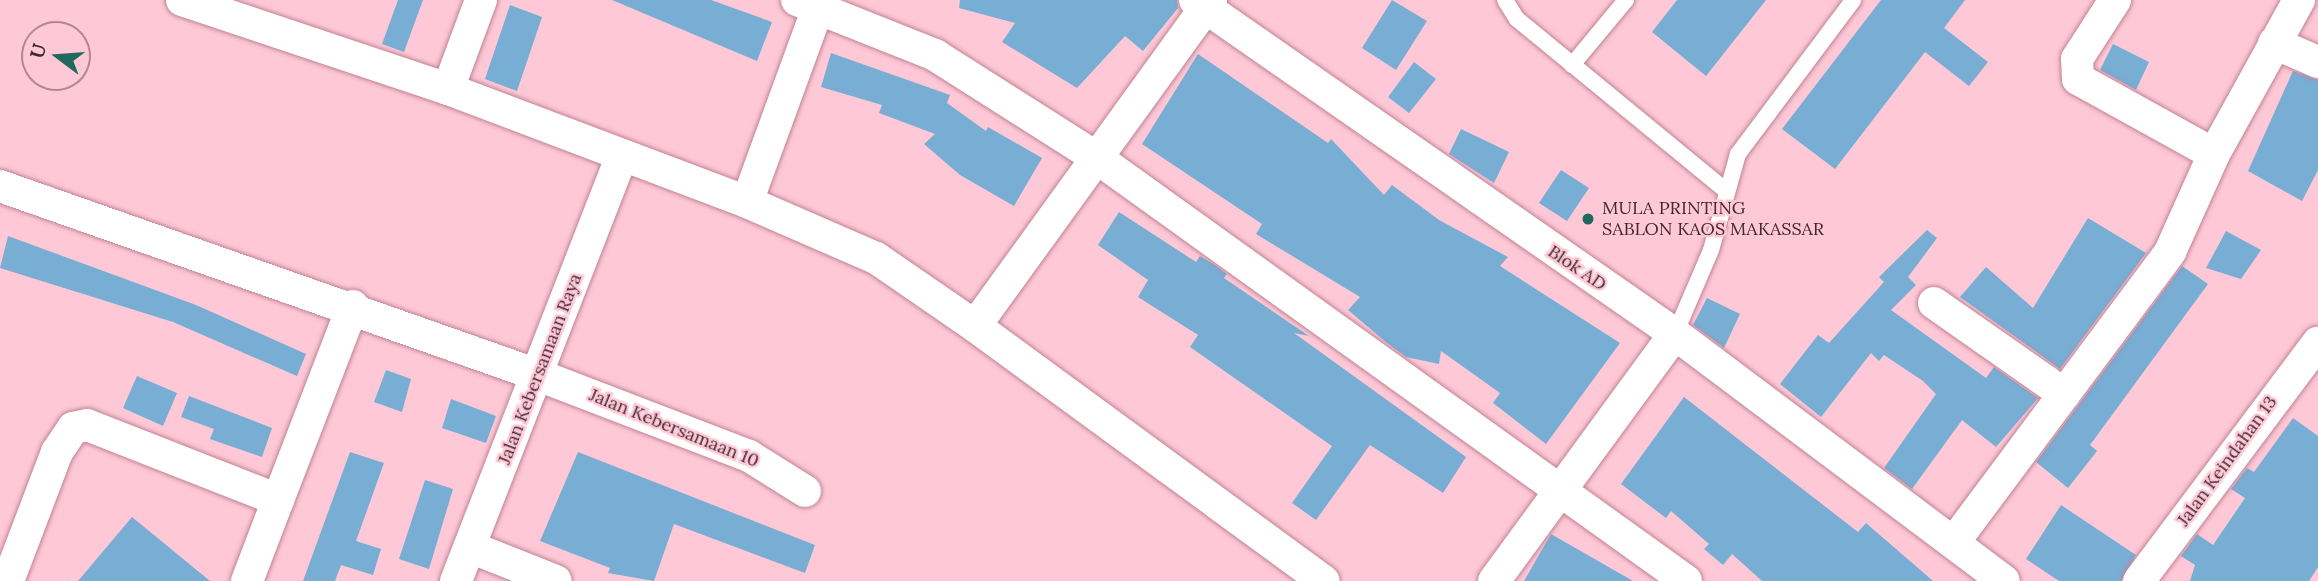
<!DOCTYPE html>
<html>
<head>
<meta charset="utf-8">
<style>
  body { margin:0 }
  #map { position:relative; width:2318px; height:581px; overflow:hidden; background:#fec8d7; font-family:Lora,serif }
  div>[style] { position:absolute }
  .building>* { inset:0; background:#78add4 }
  .roads { filter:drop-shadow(0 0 2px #c18394) drop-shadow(0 0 2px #c18394) }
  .lane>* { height:16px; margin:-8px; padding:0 8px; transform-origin:8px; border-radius:8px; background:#fff }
  .street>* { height:32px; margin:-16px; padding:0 16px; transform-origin:16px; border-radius:16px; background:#fff }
  .dots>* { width:19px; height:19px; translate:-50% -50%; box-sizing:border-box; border:4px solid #fec8d7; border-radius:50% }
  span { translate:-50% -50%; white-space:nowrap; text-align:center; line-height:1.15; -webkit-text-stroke:5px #fec8d7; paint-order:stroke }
  .poi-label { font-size:18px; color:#422930 }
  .left { translate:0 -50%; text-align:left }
  .street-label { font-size:18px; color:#422930 }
  .north { position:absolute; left:21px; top:21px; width:70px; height:70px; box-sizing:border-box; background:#fec8d7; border:2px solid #b38894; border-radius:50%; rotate:286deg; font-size:19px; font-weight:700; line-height:28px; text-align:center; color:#422930 }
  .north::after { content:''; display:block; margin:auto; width:24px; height:32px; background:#21685d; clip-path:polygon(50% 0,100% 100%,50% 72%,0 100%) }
</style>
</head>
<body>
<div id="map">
  <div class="building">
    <i style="clip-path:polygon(398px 0,423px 0,404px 52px,382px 44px)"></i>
    <i style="clip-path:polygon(612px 0,711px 0,772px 22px,757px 61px)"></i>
    <i style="clip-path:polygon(960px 0,1177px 0,1178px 8px,1143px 51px,1125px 36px,1077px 88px,1002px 42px,1015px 23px,959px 8px)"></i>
    <i style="clip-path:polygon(1392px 0,1427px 21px,1396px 70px,1362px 48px)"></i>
    <i style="clip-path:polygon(1677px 0,1766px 0,1706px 76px,1652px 32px)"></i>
    <i style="clip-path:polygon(1881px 0,1965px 0,1944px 28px,1988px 62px,1969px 86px,1925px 52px,1835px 169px,1782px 129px)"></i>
    <i style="clip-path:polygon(510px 5px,542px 17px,517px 91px,485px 79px)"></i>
    <i style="clip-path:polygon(2113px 44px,2149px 62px,2136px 90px,2100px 70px)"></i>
    <i style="clip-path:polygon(831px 53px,950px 95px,947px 103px,986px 131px,988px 127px,1042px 158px,1014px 206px,960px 175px,924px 144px,935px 134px,879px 113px,882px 105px,821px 87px)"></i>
    <i style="clip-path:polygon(1198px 54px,1328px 143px,1331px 139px,1384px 195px,1392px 185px,1439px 220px,1508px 257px,1500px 266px,1620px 343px,1546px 444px,1493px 403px,1500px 393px,1441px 351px,1439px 364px,1406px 357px,1387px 343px,1348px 310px,1360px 297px,1256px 234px,1262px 224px,1142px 144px)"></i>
    <i style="clip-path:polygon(1414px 62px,1436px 79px,1409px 113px,1388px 97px)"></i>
    <i style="clip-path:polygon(2293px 71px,2318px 80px,2318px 170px,2302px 201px,2248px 171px)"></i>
    <i style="clip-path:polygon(1461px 129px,1509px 152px,1494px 183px,1449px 154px)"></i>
    <i style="clip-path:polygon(1561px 170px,1589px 188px,1567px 221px,1539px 203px)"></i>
    <i style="clip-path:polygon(1119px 212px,1196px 262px,1200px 256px,1215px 265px,1227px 274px,1224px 278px,1309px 336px,1294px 333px,1466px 457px,1443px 493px,1370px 445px,1316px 520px,1292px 503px,1332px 446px,1190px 347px,1198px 335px,1138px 297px,1148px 280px,1098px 245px)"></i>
    <i style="clip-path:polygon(2088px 218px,2146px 253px,2060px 369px,1960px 297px,1986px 267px,2033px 308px)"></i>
    <i style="clip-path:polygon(1927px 230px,1937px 238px,1908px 277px,1916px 285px,1891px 310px,1986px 378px,1994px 367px,2038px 398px,1996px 447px,1962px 420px,1912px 489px,1884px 468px,1936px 394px,1923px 381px,1884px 355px,1879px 361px,1871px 353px,1821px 417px,1780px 384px,1818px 335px,1829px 343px,1884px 282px,1879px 277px)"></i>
    <i style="clip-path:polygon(2226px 231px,2261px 250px,2241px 279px,2206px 268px)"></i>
    <i style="clip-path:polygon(8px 236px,196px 305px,306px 354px,297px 376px,173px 322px,0 268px)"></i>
    <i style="clip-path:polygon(2182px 266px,2208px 284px,2090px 445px,2097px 451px,2068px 488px,2036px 462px)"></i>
    <i style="clip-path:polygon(1707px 298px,1740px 314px,1724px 348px,1693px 325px)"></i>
    <i style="clip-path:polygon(386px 370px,411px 379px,402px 412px,374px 402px)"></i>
    <i style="clip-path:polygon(137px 376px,177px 393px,163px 426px,123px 408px)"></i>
    <i style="clip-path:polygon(189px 396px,272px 428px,262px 457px,210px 439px,214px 429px,181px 417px)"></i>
    <i style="clip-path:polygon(1684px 397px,1858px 532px,1866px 523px,1933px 581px,1762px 581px,1732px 554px,1723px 565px,1704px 549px,1709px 544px,1671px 511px,1666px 518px,1621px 484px)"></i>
    <i style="clip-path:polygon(451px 399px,496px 416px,486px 443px,442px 428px)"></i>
    <i style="clip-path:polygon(2293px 418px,2318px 436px,2318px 567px,2309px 581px,2190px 581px,2195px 565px,2181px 556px,2197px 534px,2213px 545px,2245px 498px,2231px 489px,2247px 468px,2254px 472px)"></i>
    <i style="clip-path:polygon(350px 452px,384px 463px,356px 541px,381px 549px,373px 575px,341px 565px,335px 581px,303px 581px)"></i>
    <i style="clip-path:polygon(578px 452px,815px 545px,805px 573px,674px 524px,654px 581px,608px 573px,610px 568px,540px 541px)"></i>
    <i style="clip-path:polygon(425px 480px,453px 489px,429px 569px,399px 559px)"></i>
    <i style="clip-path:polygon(2061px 505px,2136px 555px,2121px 581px,2059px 581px,2026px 559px)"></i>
    <i style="clip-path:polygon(132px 517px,210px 581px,78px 581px)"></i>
    <i style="clip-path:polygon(1551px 534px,1633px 581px,1524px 581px)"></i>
  </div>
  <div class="roads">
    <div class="lane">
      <i style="left:1505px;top:0;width:22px;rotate:58deg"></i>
      <i style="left:1517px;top:19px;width:268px;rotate:39.4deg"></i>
      <i style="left:1572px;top:65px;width:85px;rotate:-50.3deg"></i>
      <i style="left:1675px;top:334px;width:91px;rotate:-66.8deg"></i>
      <i style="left:1711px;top:250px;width:100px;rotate:-74.3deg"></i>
      <i style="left:1738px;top:154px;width:192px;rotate:-53.2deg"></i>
    </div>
    <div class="street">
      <i style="left:182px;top:0;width:280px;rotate:18.5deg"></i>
      <i style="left:481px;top:0;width:95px;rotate:110.3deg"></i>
      <i style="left:448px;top:89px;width:320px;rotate:20.7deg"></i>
      <i style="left:747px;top:202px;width:215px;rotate:-69.9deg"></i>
      <i style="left:797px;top:0;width:149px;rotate:21.7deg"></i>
      <i style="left:935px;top:55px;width:192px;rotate:32.4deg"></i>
      <i style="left:1097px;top:158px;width:725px;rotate:35.68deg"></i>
      <i style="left:1195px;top:0;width:585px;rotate:34.83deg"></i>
      <i style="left:1675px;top:334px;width:411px;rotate:36.9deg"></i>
      <i style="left:1211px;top:0;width:402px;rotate:125.9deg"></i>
      <i style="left:975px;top:326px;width:432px;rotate:36.2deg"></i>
      <i style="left:2115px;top:0;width:70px;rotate:122.8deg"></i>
      <i style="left:2077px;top:59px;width:20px;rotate:87deg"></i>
      <i style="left:2078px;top:79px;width:155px;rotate:28.9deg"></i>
      <i style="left:2274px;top:43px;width:48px;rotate:23.4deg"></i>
      <i style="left:0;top:186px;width:570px;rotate:19.36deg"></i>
      <i style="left:538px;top:375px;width:226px;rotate:21deg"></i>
      <i style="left:749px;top:456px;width:66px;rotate:32deg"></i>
      <i style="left:747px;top:202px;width:141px;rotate:23.5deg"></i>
      <i style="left:876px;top:258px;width:120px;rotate:34.5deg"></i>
      <i style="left:1934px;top:303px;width:159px;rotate:35deg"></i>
      <i style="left:278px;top:500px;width:208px;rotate:-68.9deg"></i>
      <i style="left:1954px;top:542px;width:362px;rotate:-53.3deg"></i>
      <i style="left:2170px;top:252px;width:107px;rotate:-65.8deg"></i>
      <i style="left:2214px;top:154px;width:176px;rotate:-61.1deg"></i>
      <i style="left:470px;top:547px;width:92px;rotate:21.6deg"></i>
      <i style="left:8px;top:581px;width:138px;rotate:-69.2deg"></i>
      <i style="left:57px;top:452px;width:29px;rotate:-56deg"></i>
      <i style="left:73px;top:428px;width:14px;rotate:-12deg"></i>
      <i style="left:87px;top:425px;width:205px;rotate:21.4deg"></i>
      <i style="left:278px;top:500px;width:87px;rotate:110.9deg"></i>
      <i style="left:456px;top:581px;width:456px;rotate:-68.7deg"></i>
      <i style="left:1494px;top:581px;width:306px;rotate:-53.8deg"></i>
      <i style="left:2139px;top:581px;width:298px;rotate:-53.1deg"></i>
    </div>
  </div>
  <div class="dots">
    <i style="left:1588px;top:219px;background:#21685d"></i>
  </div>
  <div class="poi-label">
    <span class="left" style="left:1602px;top:219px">MULA PRINTING<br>SABLON KAOS MAKASSAR</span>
  </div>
  <div class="street-label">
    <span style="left:1577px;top:268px;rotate:34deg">Blok AD</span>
    <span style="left:540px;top:369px;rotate:-69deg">Jalan Kebersamaan Raya</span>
    <span style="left:674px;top:428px;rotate:22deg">Jalan Kebersamaan 10</span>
    <span style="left:2227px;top:461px;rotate:-54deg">Jalan Keindahan 13</span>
  </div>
  <div class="north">U</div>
</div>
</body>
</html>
